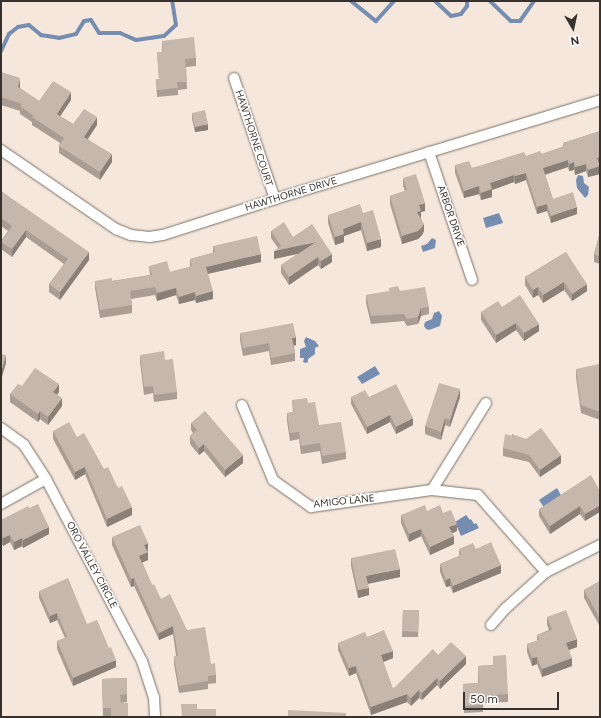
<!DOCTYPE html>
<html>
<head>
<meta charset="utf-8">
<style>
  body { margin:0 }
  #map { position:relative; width:601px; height:718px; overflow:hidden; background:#f5e7db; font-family:Figtree,sans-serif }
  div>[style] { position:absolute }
  .water>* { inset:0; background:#758db0 }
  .stream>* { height:4px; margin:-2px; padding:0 2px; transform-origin:2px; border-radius:2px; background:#758db0 }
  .roads { filter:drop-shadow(0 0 1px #7c7065) drop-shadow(0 0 1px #7c7065) }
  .street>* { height:10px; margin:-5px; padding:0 5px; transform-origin:5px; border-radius:5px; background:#fff }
  .wall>* { inset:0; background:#a99d94 }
  .shaded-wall>* { inset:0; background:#8a8078 }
  .building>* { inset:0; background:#c5b7ac }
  span { translate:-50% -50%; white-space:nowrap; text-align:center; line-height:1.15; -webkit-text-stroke:3px #fff; paint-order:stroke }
  .street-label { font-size:10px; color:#38322e }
  .frame { position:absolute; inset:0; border:2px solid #38322e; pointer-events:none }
  .north { position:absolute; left:553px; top:8px; width:40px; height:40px; -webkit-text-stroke:3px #fff; paint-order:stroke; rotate:171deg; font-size:11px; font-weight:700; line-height:16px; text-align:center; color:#38322e }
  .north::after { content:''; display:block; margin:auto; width:14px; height:18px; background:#38322e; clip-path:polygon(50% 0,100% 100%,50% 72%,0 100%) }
  .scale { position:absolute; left:463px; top:692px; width:96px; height:18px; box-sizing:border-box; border:2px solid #38322e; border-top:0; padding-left:5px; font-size:12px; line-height:14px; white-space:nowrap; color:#38322e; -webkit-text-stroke:3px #fff; paint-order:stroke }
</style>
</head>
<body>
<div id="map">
  <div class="water">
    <i style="clip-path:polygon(578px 175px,583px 176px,584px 183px,589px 187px,588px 195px,585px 198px,577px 188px,576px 180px)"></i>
    <i style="clip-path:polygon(499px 213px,503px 223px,486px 228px,483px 218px)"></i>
    <i style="clip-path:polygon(432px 238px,436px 240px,435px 248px,423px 252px,421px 246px,427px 244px)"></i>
    <i style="clip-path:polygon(439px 311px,442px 316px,440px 326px,429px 330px,426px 329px,424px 326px,425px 322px,432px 319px,434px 313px)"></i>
    <i style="clip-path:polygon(306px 337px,315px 341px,319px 346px,315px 348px,315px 354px,308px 359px,308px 362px,306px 363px,303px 362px,304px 358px,300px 358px,300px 349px,306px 347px,304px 341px)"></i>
    <i style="clip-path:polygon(375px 366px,380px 374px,362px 384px,357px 377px)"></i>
    <i style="clip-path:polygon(557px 488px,562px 497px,545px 509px,539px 500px)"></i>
    <i style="clip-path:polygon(466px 515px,470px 520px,471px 519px,474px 524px,476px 523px,479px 528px,461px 536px,455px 522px)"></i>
  </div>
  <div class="stream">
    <i style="left:351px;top:1px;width:32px;rotate:39deg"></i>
    <i style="left:376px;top:21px;width:27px;rotate:-48deg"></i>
    <i style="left:435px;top:1px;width:22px;rotate:43deg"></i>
    <i style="left:451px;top:16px;width:10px;rotate:-11deg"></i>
    <i style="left:461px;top:14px;width:10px;rotate:-53deg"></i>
    <i style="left:467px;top:6px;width:5px;rotate:-90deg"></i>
    <i style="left:490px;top:1px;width:29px;rotate:44deg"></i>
    <i style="left:511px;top:21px;width:9px"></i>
    <i style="left:520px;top:21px;width:24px;rotate:-55deg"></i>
    <i style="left:1px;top:51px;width:19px;rotate:-65deg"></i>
    <i style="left:9px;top:34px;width:11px;rotate:-38deg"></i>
    <i style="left:18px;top:27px;width:11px;rotate:-10deg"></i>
    <i style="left:29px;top:25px;width:16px;rotate:40deg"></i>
    <i style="left:41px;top:35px;width:18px;rotate:9deg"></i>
    <i style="left:59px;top:38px;width:17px;rotate:-13deg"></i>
    <i style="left:76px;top:34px;width:15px;rotate:-58deg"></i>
    <i style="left:84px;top:21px;width:7px;rotate:-8deg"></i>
    <i style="left:91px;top:20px;width:15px;rotate:58deg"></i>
    <i style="left:99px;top:33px;width:21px"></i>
    <i style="left:120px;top:33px;width:17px;rotate:24deg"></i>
    <i style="left:136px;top:40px;width:28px;rotate:-8deg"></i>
    <i style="left:164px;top:36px;width:16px;rotate:-43deg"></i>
    <i style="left:176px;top:25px;width:24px;rotate:-99deg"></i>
  </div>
  <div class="roads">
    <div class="street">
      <i style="left:234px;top:78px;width:128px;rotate:71.3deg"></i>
      <i style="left:1px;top:150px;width:140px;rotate:34.5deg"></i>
      <i style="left:116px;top:229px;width:16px;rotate:22deg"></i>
      <i style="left:131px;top:235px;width:18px;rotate:6deg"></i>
      <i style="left:149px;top:237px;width:14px;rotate:-8deg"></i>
      <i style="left:163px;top:235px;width:118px;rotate:-17.8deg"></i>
      <i style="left:275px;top:199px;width:340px;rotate:-16.9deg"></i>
      <i style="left:429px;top:152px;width:135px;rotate:71.4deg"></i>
      <i style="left:486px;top:403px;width:102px;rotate:121.8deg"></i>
      <i style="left:432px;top:490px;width:46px;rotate:6.2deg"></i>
      <i style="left:478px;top:495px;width:103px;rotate:48.6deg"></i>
      <i style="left:242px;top:405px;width:81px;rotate:67.5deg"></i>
      <i style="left:273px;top:480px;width:47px;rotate:35.4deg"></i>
      <i style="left:311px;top:507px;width:122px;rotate:-8deg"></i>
      <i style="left:1px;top:428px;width:29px;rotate:36deg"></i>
      <i style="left:24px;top:445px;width:40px;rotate:57.1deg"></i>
      <i style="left:46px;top:479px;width:206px;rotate:62.2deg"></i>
      <i style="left:142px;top:661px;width:38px;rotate:72deg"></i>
      <i style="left:154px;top:697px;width:20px;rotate:87deg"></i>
      <i style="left:1px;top:504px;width:51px;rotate:-29.1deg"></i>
      <i style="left:491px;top:625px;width:23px;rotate:-49deg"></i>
      <i style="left:506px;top:608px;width:54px;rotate:-42deg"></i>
      <i style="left:546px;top:572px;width:60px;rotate:-26.6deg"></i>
    </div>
  </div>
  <div class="wall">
    <i style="clip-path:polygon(162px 41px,196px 58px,196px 66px,186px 67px,187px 89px,178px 90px,178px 95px,157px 97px,156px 79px,159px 79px,157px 52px,162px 52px)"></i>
    <i style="clip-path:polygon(1px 72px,20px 86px,20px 88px,39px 101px,71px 100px,60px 116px,73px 124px,97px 125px,88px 139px,112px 162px,100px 180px,59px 153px,59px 146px,60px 143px,32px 125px,32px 122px,20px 114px,20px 111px,1px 105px)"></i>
    <i style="clip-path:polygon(192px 113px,208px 130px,195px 132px,192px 119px)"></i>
    <i style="clip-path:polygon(600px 131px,600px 164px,599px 164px,600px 174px,588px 177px,586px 171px,575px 175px,574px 170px,569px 171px,568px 167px,545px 175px,553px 199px,577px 214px,551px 223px,547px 211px,537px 214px,526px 180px,515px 184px,514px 182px,492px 190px,492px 197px,481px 200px,479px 194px,464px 198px,455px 173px,455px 165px,472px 168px,526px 156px,542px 154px,563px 147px,563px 143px)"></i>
    <i style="clip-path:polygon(403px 178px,425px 211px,421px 212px,421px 219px,424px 231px,422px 235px,418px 239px,402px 244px,390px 204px,390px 196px,405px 191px,403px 186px)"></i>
    <i style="clip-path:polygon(1px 191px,89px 260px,60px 300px,49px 292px,49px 284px,64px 264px,26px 237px,12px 257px,1px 249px,1px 241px,8px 231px,1px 226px)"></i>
    <i style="clip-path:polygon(363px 213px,381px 247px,367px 251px,361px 230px,344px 236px,344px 242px,335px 245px,328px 223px,328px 215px)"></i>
    <i style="clip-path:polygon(271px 231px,293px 237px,332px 262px,321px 269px,318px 265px,289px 285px,281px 273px,281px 265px,299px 253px,274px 259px,278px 248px,271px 238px)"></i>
    <i style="clip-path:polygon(600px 232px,600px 264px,594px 262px,594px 254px)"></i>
    <i style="clip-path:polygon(213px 246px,261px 262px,208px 274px,213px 299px,196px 303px,195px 300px,179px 304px,176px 295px,157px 301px,155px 295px,131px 299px,132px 305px,132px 313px,100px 318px,95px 288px,95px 281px,112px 281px,150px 275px,149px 266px,170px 272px,190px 267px,190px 259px,213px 253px)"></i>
    <i style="clip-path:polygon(566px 252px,587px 291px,572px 301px,564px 290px,543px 303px,538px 295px,533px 298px,525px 285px,525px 277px)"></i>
    <i style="clip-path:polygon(400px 291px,429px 307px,429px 314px,421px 316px,418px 324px,407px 326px,404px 321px,371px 324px,366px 303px,366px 295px)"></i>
    <i style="clip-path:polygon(502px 307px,539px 331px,524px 341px,516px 330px,496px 343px,481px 320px,481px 312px)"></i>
    <i style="clip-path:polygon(240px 333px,296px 345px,294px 346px,295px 353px,295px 361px,271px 365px,269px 351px,243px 356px,240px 340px)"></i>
    <i style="clip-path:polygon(140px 355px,165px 360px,177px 392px,177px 399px,154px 402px,153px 393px,144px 395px,140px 362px)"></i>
    <i style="clip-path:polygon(576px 369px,600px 369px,600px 420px,581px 413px,576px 377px)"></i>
    <i style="clip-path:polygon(22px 386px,59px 392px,57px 395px,62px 406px,48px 425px,40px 419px,38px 422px,10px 402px,10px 394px)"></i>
    <i style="clip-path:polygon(351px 397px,369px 397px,413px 425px,396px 434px,390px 422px,367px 434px,351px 404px)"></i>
    <i style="clip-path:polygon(460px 397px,450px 427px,445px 425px,441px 440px,425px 434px,425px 426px)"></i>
    <i style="clip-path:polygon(292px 400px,308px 403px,319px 425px,346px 452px,346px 459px,322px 464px,320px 451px,301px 454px,299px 439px,290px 441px,287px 421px,287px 413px,293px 412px)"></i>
    <i style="clip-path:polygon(191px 423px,243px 463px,225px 477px,204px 451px,199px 455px,190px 444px,190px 436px,193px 433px,191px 430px)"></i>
    <i style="clip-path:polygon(53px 431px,104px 469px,118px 488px,132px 515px,107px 527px,85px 474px,75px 480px,53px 439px)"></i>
    <i style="clip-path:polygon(512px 434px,561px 463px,540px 477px,529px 462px,503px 456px,503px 448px,512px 436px)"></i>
    <i style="clip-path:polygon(600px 491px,585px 521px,580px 514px,550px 534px,539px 516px,539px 509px)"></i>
    <i style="clip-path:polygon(29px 508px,49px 534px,23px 548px,22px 546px,14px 550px,10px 542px,3px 546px,1px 543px,1px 520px)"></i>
    <i style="clip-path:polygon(427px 511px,443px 513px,457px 531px,452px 533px,454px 544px,430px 555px,421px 536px,409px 542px,401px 523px,401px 515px)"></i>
    <i style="clip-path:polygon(112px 537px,148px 551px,147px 552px,148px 560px,142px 562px,152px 585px,161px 599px,187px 630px,211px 664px,216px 675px,216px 683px,208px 684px,208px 689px,179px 693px,174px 664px,174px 656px,176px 656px,173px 634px,159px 640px,134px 586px,131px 587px,112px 545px)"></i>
    <i style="clip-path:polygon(459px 549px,476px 549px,501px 573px,453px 593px,450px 586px,446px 587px,440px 572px,440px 564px,459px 556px)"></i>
    <i style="clip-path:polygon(351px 558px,400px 577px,368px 584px,369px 595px,358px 598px,351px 566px)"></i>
    <i style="clip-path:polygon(600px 581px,600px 625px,599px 625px,584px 598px,584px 590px)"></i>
    <i style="clip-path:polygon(39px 591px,87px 624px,116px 667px,73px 686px,57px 649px,57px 641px,65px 638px,57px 620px,50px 623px,39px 598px)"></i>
    <i style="clip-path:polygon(403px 610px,419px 610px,418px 637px,402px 637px)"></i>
    <i style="clip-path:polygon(1px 616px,2px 616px,2px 677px,1px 677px)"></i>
    <i style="clip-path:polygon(547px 617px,577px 647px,569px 650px,572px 666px,542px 677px,537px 664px,532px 666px,527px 652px,527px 644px,537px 641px,537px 635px,549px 630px,547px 625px)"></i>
    <i style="clip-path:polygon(367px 637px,393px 658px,383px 662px,393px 689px,438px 655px,466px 664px,440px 689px,437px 685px,422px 700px,419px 698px,411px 706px,407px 702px,371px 715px,356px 673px,349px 676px,338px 650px,338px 643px)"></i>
    <i style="clip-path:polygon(493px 656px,508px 694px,508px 702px,483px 703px,483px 712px,464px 713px,463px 684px,478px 683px,478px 666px,493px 665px)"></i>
    <i style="clip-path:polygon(127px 678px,127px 702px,121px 703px,111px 716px,103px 716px,102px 679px)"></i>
  </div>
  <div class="shaded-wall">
    <i style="clip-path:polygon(20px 78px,20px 86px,18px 95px,18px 87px)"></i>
    <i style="clip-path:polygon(71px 92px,71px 100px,57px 121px,57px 114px)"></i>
    <i style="clip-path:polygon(97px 117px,97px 125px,84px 144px,84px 137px)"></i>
    <i style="clip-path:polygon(208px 124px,208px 130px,195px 132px,195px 127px)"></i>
    <i style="clip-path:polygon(112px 154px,112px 162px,100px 180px,100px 172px)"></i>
    <i style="clip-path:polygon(600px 157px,600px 164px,597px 165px,597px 158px)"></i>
    <i style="clip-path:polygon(568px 160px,568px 167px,543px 175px,543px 168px)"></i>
    <i style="clip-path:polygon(574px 162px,574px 170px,569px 171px,569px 164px)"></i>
    <i style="clip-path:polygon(586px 164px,586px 171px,575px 175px,575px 167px)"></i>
    <i style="clip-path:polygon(600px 166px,600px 174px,588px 177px,588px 170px)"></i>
    <i style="clip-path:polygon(526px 173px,526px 180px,515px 184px,515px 176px)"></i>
    <i style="clip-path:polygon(514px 175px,514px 182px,492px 190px,492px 197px,481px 200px,481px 193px,490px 183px)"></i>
    <i style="clip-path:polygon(479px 186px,479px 194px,464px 198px,464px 191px)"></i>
    <i style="clip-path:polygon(425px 203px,425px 211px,421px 212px,421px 219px,417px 220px,417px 212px,419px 205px)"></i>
    <i style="clip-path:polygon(547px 204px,547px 211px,537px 214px,537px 207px)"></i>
    <i style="clip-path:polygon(577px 207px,577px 214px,551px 223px,551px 216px)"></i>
    <i style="clip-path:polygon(361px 222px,361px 230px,344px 236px,344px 242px,335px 245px,335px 237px,343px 229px)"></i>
    <i style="clip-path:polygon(424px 224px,424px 231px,422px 235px,418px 239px,402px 244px,402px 236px)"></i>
    <i style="clip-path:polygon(26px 230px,26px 237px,12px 257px,12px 249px)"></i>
    <i style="clip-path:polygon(381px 239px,381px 247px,367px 251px,367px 243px)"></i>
    <i style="clip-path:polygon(316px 242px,316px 250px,274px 259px,274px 251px)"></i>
    <i style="clip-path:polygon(89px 252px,89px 260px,60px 300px,60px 292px)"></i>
    <i style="clip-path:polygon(261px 254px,261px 262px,206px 274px,206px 267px)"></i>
    <i style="clip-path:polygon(332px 254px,332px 262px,321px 269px,321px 261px)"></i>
    <i style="clip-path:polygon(318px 257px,318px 265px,289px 285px,289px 277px)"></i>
    <i style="clip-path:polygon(564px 282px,564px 290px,543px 303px,543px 295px)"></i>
    <i style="clip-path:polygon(587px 284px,587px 291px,572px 301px,572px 294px)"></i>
    <i style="clip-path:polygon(538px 287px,538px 295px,533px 298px,533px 290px)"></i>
    <i style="clip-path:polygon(176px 288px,176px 295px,157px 301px,157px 293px)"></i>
    <i style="clip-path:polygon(213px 291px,213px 299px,196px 303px,196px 296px)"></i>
    <i style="clip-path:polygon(195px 292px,195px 300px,179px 304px,179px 297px)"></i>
    <i style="clip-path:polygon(421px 308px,421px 316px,418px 324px,418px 317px)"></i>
    <i style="clip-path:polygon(516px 323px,516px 330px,496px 343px,496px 335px)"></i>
    <i style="clip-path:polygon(539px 324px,539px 331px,524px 341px,524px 333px)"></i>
    <i style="clip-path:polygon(296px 337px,296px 345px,292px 346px,292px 338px)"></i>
    <i style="clip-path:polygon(6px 355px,6px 363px,1px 380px,1px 372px)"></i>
    <i style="clip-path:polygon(59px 384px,59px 392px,53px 399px,53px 392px)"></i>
    <i style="clip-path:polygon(460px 389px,460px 397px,450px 427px,450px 420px)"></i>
    <i style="clip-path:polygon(62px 398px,62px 406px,48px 425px,48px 417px)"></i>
    <i style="clip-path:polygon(40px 411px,40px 419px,38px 422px,38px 414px)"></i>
    <i style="clip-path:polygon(390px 415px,390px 422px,367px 434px,367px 427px)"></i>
    <i style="clip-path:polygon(413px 418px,413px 425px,396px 434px,396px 427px)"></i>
    <i style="clip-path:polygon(445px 418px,445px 425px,441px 440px,441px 432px)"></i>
    <i style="clip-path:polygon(204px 444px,204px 451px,199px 455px,199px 448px)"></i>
    <i style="clip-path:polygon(243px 455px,243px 463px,225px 477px,225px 470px)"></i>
    <i style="clip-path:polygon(561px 455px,561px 463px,540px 477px,540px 470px)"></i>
    <i style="clip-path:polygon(85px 467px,85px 474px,75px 480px,75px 472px)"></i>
    <i style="clip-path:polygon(600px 505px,600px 512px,585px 521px,585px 514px)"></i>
    <i style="clip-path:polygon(580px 506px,580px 514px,550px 534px,550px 526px)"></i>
    <i style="clip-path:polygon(132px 507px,132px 515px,107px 527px,107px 519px)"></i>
    <i style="clip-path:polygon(457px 524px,457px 531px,449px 535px,449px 527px)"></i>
    <i style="clip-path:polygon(49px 527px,49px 534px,23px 548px,23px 540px)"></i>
    <i style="clip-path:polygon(421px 529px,421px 536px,409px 542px,409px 534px)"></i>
    <i style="clip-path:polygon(10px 535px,10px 542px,3px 546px,3px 538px)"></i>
    <i style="clip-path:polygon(454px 536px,454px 544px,430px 555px,430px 547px)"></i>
    <i style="clip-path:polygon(22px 538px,22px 546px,14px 550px,14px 542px)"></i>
    <i style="clip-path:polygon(148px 543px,148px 551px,144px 553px,144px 545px)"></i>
    <i style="clip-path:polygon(148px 552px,148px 560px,139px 564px,139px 556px)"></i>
    <i style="clip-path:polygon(501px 565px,501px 573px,453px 593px,453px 586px)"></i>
    <i style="clip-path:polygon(400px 569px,400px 577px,366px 584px,366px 576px)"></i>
    <i style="clip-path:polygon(134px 578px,134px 586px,131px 587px,131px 579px)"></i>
    <i style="clip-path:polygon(450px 578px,450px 586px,446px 587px,446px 580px)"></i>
    <i style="clip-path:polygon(369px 588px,369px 595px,358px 598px,358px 590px)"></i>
    <i style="clip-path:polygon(57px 613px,57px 620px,50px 623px,50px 616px)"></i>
    <i style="clip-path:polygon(173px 626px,173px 634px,159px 640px,159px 633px)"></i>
    <i style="clip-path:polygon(577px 639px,577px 647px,566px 651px,566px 643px)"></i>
    <i style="clip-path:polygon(393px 651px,393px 658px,381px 663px,381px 655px)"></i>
    <i style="clip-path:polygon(466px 656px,466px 664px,440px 689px,440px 681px)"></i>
    <i style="clip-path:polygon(537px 657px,537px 664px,532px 666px,532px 658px)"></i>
    <i style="clip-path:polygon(572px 658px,572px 666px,542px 677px,542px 669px)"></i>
    <i style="clip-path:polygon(116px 660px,116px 667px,73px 686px,73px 678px)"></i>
    <i style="clip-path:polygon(356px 666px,356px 673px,349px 676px,349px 668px)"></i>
    <i style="clip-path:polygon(437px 678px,437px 685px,422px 700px,422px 693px)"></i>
    <i style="clip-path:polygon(419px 690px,419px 698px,411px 706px,411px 698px)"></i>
    <i style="clip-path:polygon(407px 694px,407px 702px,371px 715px,371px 707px)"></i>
  </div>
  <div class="building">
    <i style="clip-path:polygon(194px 37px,196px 58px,185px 59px,187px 82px,177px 82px,178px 88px,157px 90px,156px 79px,159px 79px,157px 52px,163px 52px,162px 41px)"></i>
    <i style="clip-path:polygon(1px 72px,20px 78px,18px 87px,39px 101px,53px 81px,71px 92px,57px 114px,73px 124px,84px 109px,97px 117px,84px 137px,112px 154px,100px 172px,59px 146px,64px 138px,32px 117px,34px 116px,20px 106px,22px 104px,1px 97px)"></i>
    <i style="clip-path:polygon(205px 110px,208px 124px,195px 127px,192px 113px)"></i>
    <i style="clip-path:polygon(600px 131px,600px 157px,597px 158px,600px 166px,588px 170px,586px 164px,575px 167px,574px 162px,569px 164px,568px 160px,543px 168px,553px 199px,573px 192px,577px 207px,551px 216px,547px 204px,537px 207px,526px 173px,515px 176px,514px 175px,490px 183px,492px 189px,481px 193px,479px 186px,464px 191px,455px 165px,469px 161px,472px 168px,524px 152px,526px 156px,540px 151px,542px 154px,564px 146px,563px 143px)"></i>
    <i style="clip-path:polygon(416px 174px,425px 203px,419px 205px,421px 211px,417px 212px,424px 224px,422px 227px,418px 231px,402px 236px,390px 196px,407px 190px,403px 178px)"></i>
    <i style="clip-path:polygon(1px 191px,89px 252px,60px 292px,49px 284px,68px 259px,26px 230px,12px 249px,1px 242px,12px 226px,1px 218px)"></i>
    <i style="clip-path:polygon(360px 204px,363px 213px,373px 210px,381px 239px,367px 243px,361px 222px,343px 229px,344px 234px,335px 237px,328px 215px)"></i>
    <i style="clip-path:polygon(284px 222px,293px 237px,312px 224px,332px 254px,321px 261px,318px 257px,289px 277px,281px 265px,316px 242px,274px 251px,281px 246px,271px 231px)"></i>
    <i style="clip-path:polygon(600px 232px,600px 257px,594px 254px)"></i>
    <i style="clip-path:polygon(257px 236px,261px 254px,206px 267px,213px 291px,196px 296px,195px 292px,179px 297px,176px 288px,157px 293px,155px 287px,130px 291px,132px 305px,100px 310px,95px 281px,112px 278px,112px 281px,152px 275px,149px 266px,167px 261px,170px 272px,192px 266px,190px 259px,215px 252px,213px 246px)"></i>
    <i style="clip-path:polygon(566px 252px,587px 284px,572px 294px,564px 282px,543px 295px,538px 287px,533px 290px,525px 277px)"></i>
    <i style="clip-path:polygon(398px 286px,400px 291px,425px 287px,429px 307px,421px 308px,418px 317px,407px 319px,404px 314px,371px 316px,366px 295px,389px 291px,389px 288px)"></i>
    <i style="clip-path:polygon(520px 295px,539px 324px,524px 333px,516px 323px,496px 335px,481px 312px,498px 301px,502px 307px)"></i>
    <i style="clip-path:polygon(293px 323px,296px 337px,292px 338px,295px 353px,271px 358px,269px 343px,243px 348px,240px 333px)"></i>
    <i style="clip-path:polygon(164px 351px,165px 360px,173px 359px,177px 392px,154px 395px,153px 386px,144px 387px,140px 355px)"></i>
    <i style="clip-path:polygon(1px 354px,6px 355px,1px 372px)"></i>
    <i style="clip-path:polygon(599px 364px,600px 369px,600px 412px,581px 405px,576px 369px)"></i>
    <i style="clip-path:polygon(35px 368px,59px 384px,53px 392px,62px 398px,48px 417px,40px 411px,38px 414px,10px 394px,18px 384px,22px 386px)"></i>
    <i style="clip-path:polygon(439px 383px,460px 389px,450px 420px,445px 418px,441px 432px,425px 426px)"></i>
    <i style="clip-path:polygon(396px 384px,413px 418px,396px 427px,390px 415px,367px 427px,351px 397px,365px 390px,369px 397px)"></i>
    <i style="clip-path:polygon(307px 398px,308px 403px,315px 402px,319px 425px,341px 422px,346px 452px,322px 456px,320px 443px,301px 446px,299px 432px,290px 433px,287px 413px,294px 412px,292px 400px)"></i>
    <i style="clip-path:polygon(205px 411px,243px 455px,225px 470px,204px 444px,199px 448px,190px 436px,197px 430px,191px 423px)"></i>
    <i style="clip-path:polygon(69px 422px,77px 437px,84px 433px,104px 469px,108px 467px,118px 488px,122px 486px,132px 507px,107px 519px,85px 467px,75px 472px,53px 431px)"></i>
    <i style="clip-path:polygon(541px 428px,561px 455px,540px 470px,529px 455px,503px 448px,505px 434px,513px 436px,512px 434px,526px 439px)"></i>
    <i style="clip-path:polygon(591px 475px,600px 491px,600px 505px,585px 514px,580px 506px,550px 526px,539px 509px)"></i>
    <i style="clip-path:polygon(38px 504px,49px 527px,23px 540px,22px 538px,14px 542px,10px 535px,3px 538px,1px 535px,1px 520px,28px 506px,29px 508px)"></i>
    <i style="clip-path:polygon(425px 505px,427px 511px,440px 505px,443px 513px,451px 510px,457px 524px,449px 527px,454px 536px,430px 547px,421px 529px,409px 534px,401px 515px)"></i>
    <i style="clip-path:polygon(140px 525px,148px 543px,144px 545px,148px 552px,139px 556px,152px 585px,154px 584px,161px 599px,170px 594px,187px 630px,205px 627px,211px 664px,215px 663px,216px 675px,208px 676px,208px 681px,179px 686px,174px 656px,178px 656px,173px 626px,159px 633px,134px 578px,131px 579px,112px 537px)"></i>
    <i style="clip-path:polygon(491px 542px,501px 565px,453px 586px,450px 578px,446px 580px,440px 564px,461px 555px,459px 549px,473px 543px,476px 549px)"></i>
    <i style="clip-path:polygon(395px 549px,400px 569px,366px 576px,369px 588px,358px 590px,351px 558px)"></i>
    <i style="clip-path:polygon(68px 578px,87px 624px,97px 620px,109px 648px,111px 647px,116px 660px,73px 678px,57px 641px,67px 637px,57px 613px,50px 616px,39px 591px)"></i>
    <i style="clip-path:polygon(600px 581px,600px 617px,599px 617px,584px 590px)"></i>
    <i style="clip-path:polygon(403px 610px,419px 610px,418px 632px,402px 631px)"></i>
    <i style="clip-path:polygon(566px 610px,577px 639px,566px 643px,572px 658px,542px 669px,537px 657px,532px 658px,527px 644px,539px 640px,537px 635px,552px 630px,547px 617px)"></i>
    <i style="clip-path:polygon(1px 616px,2px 616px,2px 669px,1px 669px)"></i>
    <i style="clip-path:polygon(384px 630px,393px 651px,381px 655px,393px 689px,433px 649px,438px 655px,451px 642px,466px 656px,440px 681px,437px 678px,422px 693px,419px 690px,411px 698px,407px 694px,371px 707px,356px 666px,349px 668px,338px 643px,365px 632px,367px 637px)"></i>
    <i style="clip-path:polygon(506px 655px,508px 694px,483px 696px,483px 705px,464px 706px,463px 684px,479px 683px,478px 666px,493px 665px,493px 656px)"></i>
    <i style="clip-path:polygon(127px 678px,127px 694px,120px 695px,121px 703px,128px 703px,128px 717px,111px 717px,111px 708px,103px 708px,102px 679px)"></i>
    <i style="clip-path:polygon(181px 704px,197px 704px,197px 709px,216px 709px,216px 717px,182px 717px)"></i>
    <i style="clip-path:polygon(288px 710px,346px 713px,346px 717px,288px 717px)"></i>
  </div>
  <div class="street-label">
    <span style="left:254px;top:138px;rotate:72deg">HAWTHORNE COURT</span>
    <span style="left:291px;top:194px;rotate:-17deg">HAWTHORNE DRIVE</span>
    <span style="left:451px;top:216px;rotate:71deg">ARBOR DRIVE</span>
    <span style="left:344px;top:501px;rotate:-6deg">AMIGO LANE</span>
    <span style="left:92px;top:565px;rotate:62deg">ORO VALLEY CIRCLE</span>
  </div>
  <div class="frame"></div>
  <div class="north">N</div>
  <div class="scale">50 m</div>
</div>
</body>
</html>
